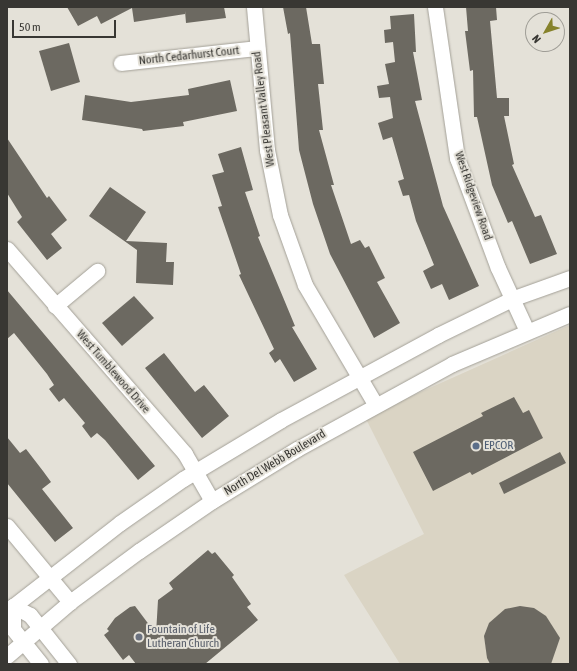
<!DOCTYPE html>
<html>
<head>
<meta charset="utf-8">
<style>
  body { margin:0 }
  #map { position:relative; width:577px; height:671px; overflow:hidden; background:#e4e1d8; font-family:"Asap Condensed",sans-serif }
  div>[style] { position:absolute }
  .built>* { inset:0; background:#dad4c4 }
  .building>* { inset:0; background:#6c6961 }
  .roads { filter:drop-shadow(0 0 1px #a3a097) drop-shadow(0 0 1px #a3a097) }
  .minor>* { height:15px; margin:-7.5px; padding:0 7.5px; transform-origin:7.5px; border-radius:7.5px; background:#fff }
  .dots>* { width:11px; height:11px; translate:-50% -50%; box-sizing:border-box; border:2px solid #e4e1d8; border-radius:50% }
  span { translate:-50% -50%; white-space:nowrap; text-align:center; line-height:1.15; -webkit-text-stroke:4px #e4e1d8; paint-order:stroke }
  .street-label { font-size:12px; color:#383733 }
  .service-label { font-size:12px; color:#4e5e75 }
  .left { translate:0 -50%; text-align:left }
  .worship-label { font-size:12px; color:#5b616d }
  .frame { position:absolute; inset:0; border:8px solid #383733; pointer-events:none }
  .north { position:absolute; left:525px; top:12px; width:40px; height:40px; box-sizing:border-box; background:#e4e1d8; border:1px solid #9f9d96; border-radius:50%; rotate:231deg; font-size:11px; font-weight:700; line-height:16px; text-align:center; color:#383733 }
  .north::after { content:''; display:block; margin:auto; width:14px; height:18px; background:#86822b; clip-path:polygon(50% 0,100% 100%,50% 72%,0 100%) }
  .scale { position:absolute; left:12px; top:20px; width:104px; height:18px; box-sizing:border-box; border:2px solid #383733; border-top:0; padding-left:5px; font-size:12px; line-height:14px; white-space:nowrap; color:#383733; -webkit-text-stroke:3px #e4e1d8; paint-order:stroke }
</style>
</head>
<body>
<div id="map">
  <div class="built">
    <i style="clip-path:polygon(570px 325px,570px 664px,400px 664px,344px 575px,424px 534px,365px 417px)"></i>
  </div>
  <div class="building">
    <i style="clip-path:polygon(67px 7px,224px 7px,226px 18px,186px 23px,185px 11px,185px 14px,134px 22px,132px 8px,101px 24px,97px 16px,78px 26px)"></i>
    <i style="clip-path:polygon(283px 7px,306px 7px,312px 44px,320px 44px,324px 84px,318px 84px,323px 130px,319px 130px,334px 185px,331px 185px,351px 244px,360px 240px,365px 248px,369px 246px,385px 278px,377px 282px,400px 323px,374px 338px,330px 254px,313px 204px,299px 150px,290px 33px,288px 34px)"></i>
    <i style="clip-path:polygon(466px 7px,496px 7px,497px 20px,490px 21px,497px 98px,509px 98px,509px 116px,504px 116px,514px 164px,512px 165px,535px 217px,541px 215px,557px 254px,530px 264px,512px 221px,508px 223px,492px 185px,477px 117px,474px 117px,473px 70px,470px 71px,465px 31px,468px 31px)"></i>
    <i style="clip-path:polygon(414px 14px,416px 52px,413px 52px,422px 100px,415px 101px,443px 206px,479px 286px,449px 300px,442px 284px,431px 289px,423px 271px,434px 265px,416px 221px,409px 195px,403px 196px,398px 181px,404px 179px,392px 137px,383px 140px,378px 123px,393px 118px,390px 97px,379px 98px,377px 86px,389px 84px,385px 64px,395px 62px,393px 42px,385px 43px,384px 30px,391px 29px,390px 16px)"></i>
    <i style="clip-path:polygon(69px 43px,80px 82px,51px 91px,39px 51px)"></i>
    <i style="clip-path:polygon(230px 80px,237px 111px,183px 122px,184px 126px,143px 131px,142px 129px,82px 120px,85px 95px,131px 102px,189px 95px,188px 89px)"></i>
    <i style="clip-path:polygon(7px 138px,47px 198px,49px 196px,67px 220px,51px 234px,62px 248px,47px 260px,17px 222px,22px 217px,7px 193px)"></i>
    <i style="clip-path:polygon(241px 147px,253px 190px,245px 192px,260px 236px,258px 237px,295px 326px,292px 327px,317px 369px,294px 382px,280px 359px,275px 363px,269px 353px,274px 349px,239px 275px,241px 274px,218px 207px,222px 206px,212px 175px,224px 172px,218px 154px)"></i>
    <i style="clip-path:polygon(110px 187px,146px 212px,126px 241px,167px 243px,166px 262px,174px 262px,173px 285px,136px 283px,137px 250px,89px 216px)"></i>
    <i style="clip-path:polygon(7px 290px,155px 466px,138px 480px,105px 440px,97px 433px,91px 438px,82px 426px,85px 423px,64px 398px,59px 402px,49px 389px,54px 385px,47px 374px,14px 333px,7px 339px)"></i>
    <i style="clip-path:polygon(134px 296px,154px 318px,122px 346px,102px 323px)"></i>
    <i style="clip-path:polygon(164px 353px,195px 392px,204px 385px,229px 416px,202px 438px,145px 368px)"></i>
    <i style="clip-path:polygon(514px 397px,523px 413px,529px 410px,543px 438px,472px 475px,470px 472px,433px 491px,413px 452px,483px 416px,481px 413px)"></i>
    <i style="clip-path:polygon(7px 437px,20px 453px,26px 449px,43px 471px,51px 482px,42px 489px,73px 528px,55px 542px,7px 483px)"></i>
    <i style="clip-path:polygon(560px 452px,566px 463px,504px 494px,499px 483px)"></i>
    <i style="clip-path:polygon(208px 550px,212px 554px,215px 552px,234px 575px,232px 577px,251px 604px,247px 607px,258px 620px,205px 664px,136px 664px,129px 655px,123px 660px,104px 635px,109px 631px,107px 629px,115px 618px,130px 607px,135px 606px,156px 634px,158px 600px,173px 589px,169px 583px)"></i>
    <i style="clip-path:polygon(520px 606px,534px 608px,546px 616px,560px 638px,551px 664px,490px 664px,487px 658px,484px 636px,489px 623px,505px 609px)"></i>
  </div>
  <div class="roads">
    <div class="minor">
      <i style="left:254px;top:7px;width:144px;rotate:84.8deg"></i>
      <i style="left:267px;top:150px;width:66px;rotate:78.7deg"></i>
      <i style="left:280px;top:215px;width:74px;rotate:70.3deg"></i>
      <i style="left:305px;top:285px;width:138px;rotate:59.5deg"></i>
      <i style="left:435px;top:7px;width:153px;rotate:81.7deg"></i>
      <i style="left:457px;top:158px;width:117px;rotate:69.6deg"></i>
      <i style="left:498px;top:268px;width:69px;rotate:65.3deg"></i>
      <i style="left:121px;top:63px;width:137px;rotate:-6.3deg"></i>
      <i style="left:7px;top:249px;width:271px;rotate:49deg"></i>
      <i style="left:185px;top:454px;width:54px;rotate:60.1deg"></i>
      <i style="left:55px;top:306px;width:55px;rotate:-39.8deg"></i>
      <i style="left:7px;top:526px;width:99px;rotate:50.3deg"></i>
      <i style="left:7px;top:611px;width:143px;rotate:-37.9deg"></i>
      <i style="left:120px;top:523px;width:77px;rotate:-34.9deg"></i>
      <i style="left:183px;top:479px;width:114px;rotate:-31deg"></i>
      <i style="left:281px;top:420px;width:179px;rotate:-28.4deg"></i>
      <i style="left:438px;top:335px;width:85px;rotate:-26deg"></i>
      <i style="left:514px;top:298px;width:59px;rotate:-19.7deg"></i>
      <i style="left:7px;top:656px;width:83px;rotate:-40.6deg"></i>
      <i style="left:70px;top:602px;width:86px;rotate:-36.5deg"></i>
      <i style="left:139px;top:551px;width:88px;rotate:-34.4deg"></i>
      <i style="left:212px;top:501px;width:100px;rotate:-31.5deg"></i>
      <i style="left:297px;top:449px;width:177px;rotate:-28.7deg"></i>
      <i style="left:452px;top:364px;width:128px;rotate:-23deg"></i>
      <i style="left:41px;top:664px;width:45px;rotate:-128.7deg"></i>
      <i style="left:13px;top:629px;width:23px;rotate:-90deg"></i>
      <i style="left:13px;top:606px;width:19px;rotate:28deg"></i>
      <i style="left:30px;top:615px;width:63px;rotate:51.5deg"></i>
    </div>
  </div>
  <div class="dots">
    <i style="left:476px;top:446px;background:#5c6f8a"></i>
    <i style="left:139px;top:637px;background:#6b7280"></i>
  </div>
  <div class="street-label">
    <span style="left:189px;top:56px;rotate:-6deg">North Cedarhurst Court</span>
    <span style="left:264px;top:109px;rotate:-97deg">West Pleasant Valley Road</span>
    <span style="left:473px;top:196px;rotate:71deg">West Ridgeview Road</span>
    <span style="left:113px;top:372px;rotate:49deg">West Tumblewood Drive</span>
    <span style="left:275px;top:463px;rotate:-31deg">North Del Webb Boulevard</span>
  </div>
  <div class="service-label">
    <span class="left" style="left:484px;top:446px">EPCOR</span>
  </div>
  <div class="worship-label">
    <span class="left" style="left:147px;top:637px">Fountain of Life<br>Lutheran Church</span>
  </div>
  <div class="frame"></div>
  <div class="north">N</div>
  <div class="scale">50 m</div>
</div>
</body>
</html>
